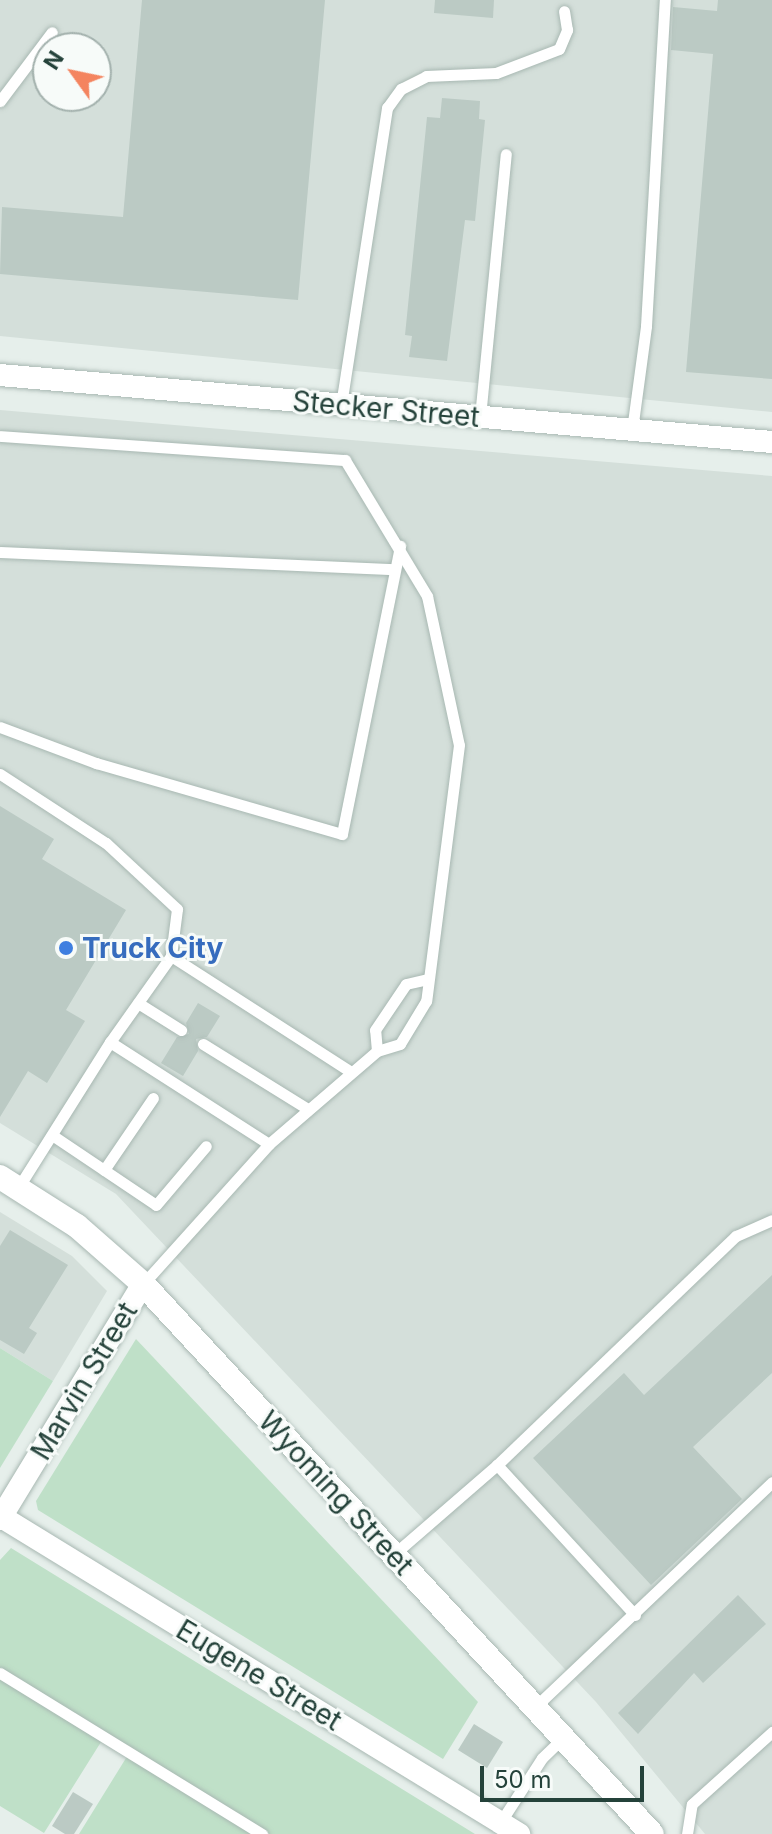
<!DOCTYPE html>
<html>
<head>
<meta charset="utf-8">
<style>
  body { margin:0 }
  #map { position:relative; width:772px; height:1834px; overflow:hidden; background:#e6efeb; font-family:Inter,sans-serif }
  div>[style] { position:absolute }
  .built>* { inset:0; background:#d4dfda }
  .green>* { inset:0; background:#bfe0c8 }
  .building>* { inset:0; background:#bbcac4 }
  .roads { filter:drop-shadow(0 0 2px #a8b8b2) drop-shadow(0 0 2px #a8b8b2) }
  .service>* { height:11px; margin:-5.5px; padding:0 5.5px; transform-origin:5.5px; border-radius:5.5px; background:#fff }
  .minor>* { height:22px; margin:-11px; padding:0 11px; transform-origin:11px; border-radius:11px; background:#fff }
  .secondary>* { height:24px; margin:-12px; padding:0 12px; transform-origin:12px; border-radius:12px; background:#fff }
  .dots>* { width:22px; height:22px; translate:-50% -50%; box-sizing:border-box; border:4px solid #f7fbf9; border-radius:50% }
  span { translate:-50% -50%; white-space:nowrap; text-align:center; line-height:1.15; -webkit-text-stroke:6px #f7fbf9; paint-order:stroke }
  .street-label { font-size:28px; color:#24423a }
  .shop-label { font-size:28px; color:#366cbe; font-weight:700 }
  .left { translate:0 -50%; text-align:left }
  .north { position:absolute; left:32px; top:32px; width:80px; height:80px; box-sizing:border-box; background:#f7fbf9; border:2px solid #a3b1ad; border-radius:50%; rotate:303deg; font-size:22px; font-weight:700; line-height:32px; text-align:center; color:#24423a }
  .north::after { content:''; display:block; margin:auto; width:28px; height:36px; background:#f4845f; clip-path:polygon(50% 0,100% 100%,50% 72%,0 100%) }
  .scale { position:absolute; left:480px; top:1766px; width:164px; height:36px; box-sizing:border-box; border:4px solid #24423a; border-top:0; padding-left:10px; font-size:24px; line-height:28px; white-space:nowrap; color:#24423a; -webkit-text-stroke:6px #f7fbf9; paint-order:stroke }
</style>
</head>
<body>
<div id="map">
  <div class="built">
    <i style="clip-path:polygon(evenodd,0 0,772px 0,772px 412px,0 336px,0 0,48px 48px,96px 48px,96px 96px,48px 96px,48px 48px)"></i>
    <i style="clip-path:polygon(0 410px,772px 476px,772px 1834px,705px 1834px,596px 1702px,116px 1194px,0 1123px)"></i>
    <i style="clip-path:polygon(0 1212px,72px 1256px,107px 1291px,53px 1381px,0 1348px)"></i>
  </div>
  <div class="green">
    <i style="clip-path:polygon(136px 1339px,478px 1702px,443px 1759px,38px 1510px,36px 1501px)"></i>
    <i style="clip-path:polygon(0 1348px,53px 1381px,0 1468px)"></i>
    <i style="clip-path:polygon(11px 1548px,475px 1834px,79px 1834px,131px 1750px,106px 1734px,44px 1833px,0 1806px,0 1560px)"></i>
  </div>
  <div class="building">
    <i style="clip-path:polygon(142px 0,325px 0,298px 300px,0 274px,2px 207px,123px 217px)"></i>
    <i style="clip-path:polygon(435px 0,494px 0,493px 18px,434px 13px)"></i>
    <i style="clip-path:polygon(718px 0,772px 0,772px 379px,686px 372px,713px 54px,671px 50px,673px 7px,717px 11px)"></i>
    <i style="clip-path:polygon(442px 98px,480px 101px,479px 119px,485px 120px,475px 221px,465px 220px,447px 361px,409px 357px,412px 336px,405px 335px,427px 117px,440px 118px)"></i>
    <i style="clip-path:polygon(0 806px,54px 839px,42px 859px,126px 910px,66px 1010px,85px 1021px,47px 1083px,28px 1071px,0 1117px)"></i>
    <i style="clip-path:polygon(198px 1003px,220px 1016px,207px 1037px,196px 1039px,198px 1051px,183px 1076px,161px 1063px,177px 1037px,189px 1034px,186px 1023px)"></i>
    <i style="clip-path:polygon(10px 1230px,68px 1265px,29px 1328px,37px 1333px,24px 1354px,0 1340px,0 1246px)"></i>
    <i style="clip-path:polygon(772px 1275px,772px 1373px,693px 1447px,742px 1499px,651px 1585px,533px 1458px,624px 1373px,644px 1395px)"></i>
    <i style="clip-path:polygon(738px 1595px,766px 1624px,703px 1683px,694px 1673px,638px 1734px,618px 1713px)"></i>
    <i style="clip-path:polygon(474px 1724px,503px 1742px,487px 1768px,458px 1750px)"></i>
    <i style="clip-path:polygon(73px 1792px,93px 1804px,74px 1834px,65px 1834px,52px 1826px)"></i>
  </div>
  <div class="roads">
    <div class="service">
      <i style="left:0;top:101px;width:86px;rotate:-53deg"></i>
      <i style="left:341px;top:405px;width:301px;rotate:-81.2deg"></i>
      <i style="left:387px;top:108px;width:24px;rotate:-54deg"></i>
      <i style="left:401px;top:89px;width:28px;rotate:-27deg"></i>
      <i style="left:426px;top:76px;width:70px;rotate:-2.5deg"></i>
      <i style="left:496px;top:73px;width:67px;rotate:-20.9deg"></i>
      <i style="left:559px;top:49px;width:21px;rotate:-67deg"></i>
      <i style="left:567px;top:30px;width:19px;rotate:-99deg"></i>
      <i style="left:480px;top:417px;width:264px;rotate:-84.4deg"></i>
      <i style="left:632px;top:430px;width:105px;rotate:-82.3deg"></i>
      <i style="left:646px;top:326px;width:327px;rotate:-86.7deg"></i>
      <i style="left:0;top:436px;width:346px;rotate:4deg"></i>
      <i style="left:345px;top:460px;width:159px;rotate:58.9deg"></i>
      <i style="left:427px;top:596px;width:152px;rotate:77.9deg"></i>
      <i style="left:459px;top:745px;width:258px;rotate:97.3deg"></i>
      <i style="left:426px;top:1001px;width:50px;rotate:121.2deg"></i>
      <i style="left:400px;top:1044px;width:24px;rotate:163deg"></i>
      <i style="left:377px;top:1051px;width:143px;rotate:139.3deg"></i>
      <i style="left:269px;top:1144px;width:188px;rotate:132deg"></i>
      <i style="left:0;top:552px;width:395px;rotate:2.5deg"></i>
      <i style="left:0;top:727px;width:103px;rotate:20.6deg"></i>
      <i style="left:96px;top:763px;width:256px;rotate:16.1deg"></i>
      <i style="left:342px;top:834px;width:294px;rotate:-78.6deg"></i>
      <i style="left:0;top:774px;width:126px;rotate:33.1deg"></i>
      <i style="left:106px;top:843px;width:97px;rotate:42.9deg"></i>
      <i style="left:177px;top:909px;width:47px;rotate:97.3deg"></i>
      <i style="left:171px;top:956px;width:105px;rotate:125.3deg"></i>
      <i style="left:171px;top:956px;width:214px;rotate:32.8deg"></i>
      <i style="left:138px;top:1003px;width:51px;rotate:32.1deg"></i>
      <i style="left:203px;top:1044px;width:123px;rotate:31.8deg"></i>
      <i style="left:377px;top:1051px;width:21px;rotate:-95deg"></i>
      <i style="left:375px;top:1030px;width:55px;rotate:-56deg"></i>
      <i style="left:406px;top:984px;width:23px;rotate:-13deg"></i>
      <i style="left:52px;top:1135px;width:125px;rotate:33.9deg"></i>
      <i style="left:156px;top:1205px;width:77px;rotate:-49.7deg"></i>
      <i style="left:104px;top:1170px;width:87px;rotate:-55.8deg"></i>
      <i style="left:18px;top:1188px;width:173px;rotate:-57.8deg"></i>
      <i style="left:110px;top:1042px;width:189px;rotate:32.7deg"></i>
      <i style="left:393px;top:1555px;width:138px;rotate:-40.9deg"></i>
      <i style="left:635px;top:1615px;width:204px;rotate:-132.6deg"></i>
      <i style="left:497px;top:1465px;width:331px;rotate:-43.8deg"></i>
      <i style="left:736px;top:1236px;width:39px;rotate:-24deg"></i>
      <i style="left:0;top:1673px;width:308px;rotate:31.6deg"></i>
      <i style="left:535px;top:1707px;width:327px;rotate:-43.5deg"></i>
      <i style="left:500px;top:1823px;width:77px;rotate:-57.1deg"></i>
      <i style="left:542px;top:1758px;width:29px;rotate:-44deg"></i>
      <i style="left:687px;top:1834px;width:30px;rotate:-81deg"></i>
      <i style="left:692px;top:1804px;width:108px;rotate:-42deg"></i>
    </div>
    <div class="minor">
      <i style="left:0;top:375px;width:775px;rotate:4.96deg"></i>
      <i style="left:0;top:1516px;width:609px;rotate:31.5deg"></i>
      <i style="left:0;top:1519px;width:275px;rotate:-58.7deg"></i>
    </div>
    <div class="secondary">
      <i style="left:0;top:1177px;width:91px;rotate:32.5deg"></i>
      <i style="left:77px;top:1226px;width:88px;rotate:41.3deg"></i>
      <i style="left:143px;top:1284px;width:749px;rotate:47.22deg"></i>
    </div>
  </div>
  <div class="dots">
    <i style="left:66px;top:948px;background:#3f7fe0"></i>
  </div>
  <div class="street-label">
    <span style="left:386px;top:409px;rotate:5deg">Stecker Street</span>
    <span style="left:84px;top:1381px;rotate:-59deg">Marvin Street</span>
    <span style="left:336px;top:1493px;rotate:47deg">Wyoming Street</span>
    <span style="left:259px;top:1675px;rotate:31deg">Eugene Street</span>
  </div>
  <div class="shop-label">
    <span class="left" style="left:82px;top:948px">Truck City</span>
  </div>
  <div class="north">N</div>
  <div class="scale">50 m</div>
</div>
</body>
</html>
